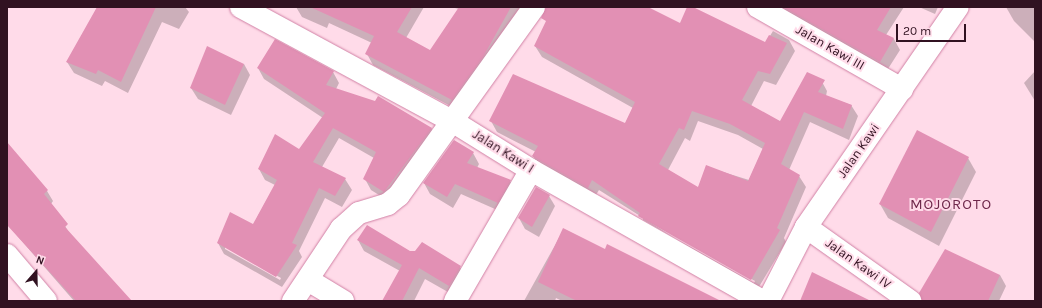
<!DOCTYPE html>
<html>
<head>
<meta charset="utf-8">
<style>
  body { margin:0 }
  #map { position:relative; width:1042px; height:308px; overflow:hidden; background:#ffdbe9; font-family:Karla,sans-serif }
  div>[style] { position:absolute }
  .shadow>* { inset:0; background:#0003 }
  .building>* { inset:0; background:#e290b4 }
  .roads { filter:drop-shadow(0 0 1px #d181a5) drop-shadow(0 0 1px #d181a5) }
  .street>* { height:22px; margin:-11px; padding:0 11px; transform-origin:11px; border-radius:11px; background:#fff }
  .secondary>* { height:22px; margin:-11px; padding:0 11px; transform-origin:11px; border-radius:11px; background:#fff }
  span { translate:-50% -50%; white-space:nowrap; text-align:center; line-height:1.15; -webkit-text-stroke:4px #ffdbe9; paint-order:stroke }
  .street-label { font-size:13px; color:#311221 }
  .quarter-label { font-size:15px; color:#6f284b; letter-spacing:1px }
  .frame { position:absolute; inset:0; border:8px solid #311221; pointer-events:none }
  .north { position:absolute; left:16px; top:252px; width:40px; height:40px; -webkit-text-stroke:3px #ffdbe9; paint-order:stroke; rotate:20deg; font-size:11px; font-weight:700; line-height:16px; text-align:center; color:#311221 }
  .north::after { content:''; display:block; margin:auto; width:14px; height:18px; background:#311221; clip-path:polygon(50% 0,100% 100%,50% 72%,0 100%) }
  .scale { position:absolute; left:896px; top:24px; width:70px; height:18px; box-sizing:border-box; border:2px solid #311221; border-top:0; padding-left:5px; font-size:12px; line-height:14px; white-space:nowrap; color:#311221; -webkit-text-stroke:3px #ffdbe9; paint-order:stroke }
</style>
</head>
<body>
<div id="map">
  <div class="shadow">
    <i style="clip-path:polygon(98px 7px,185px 7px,189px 12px,179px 29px,162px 22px,128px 93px,105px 81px,102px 86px,74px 73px,67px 62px)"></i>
    <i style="clip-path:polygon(296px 7px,424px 7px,406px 38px,431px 52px,459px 9px,451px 7px,529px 7px,458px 110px,373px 65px,367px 54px,372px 43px,329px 23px,327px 28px,302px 17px)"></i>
    <i style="clip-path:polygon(evenodd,554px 7px,645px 7px,680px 24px,691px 7px,765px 44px,773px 31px,789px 40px,795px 51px,776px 85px,764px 81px,751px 106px,780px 122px,821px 80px,827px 91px,826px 96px,851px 105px,858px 116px,849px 140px,810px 122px,789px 170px,799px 176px,806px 187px,784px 238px,786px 242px,757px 290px,599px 190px,594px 198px,540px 167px,533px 156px,536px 152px,497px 132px,491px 121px,625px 124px,633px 108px,542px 57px,535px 46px,554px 7px,698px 121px,738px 135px,763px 149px,749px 180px,707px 167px,698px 188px,668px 170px,685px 138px,690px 141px,698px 121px,554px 7px,643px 218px,755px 281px,754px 283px,643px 220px,643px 218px)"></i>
    <i style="clip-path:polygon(772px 7px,904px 7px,886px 35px,894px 39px,900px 50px,886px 72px)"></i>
    <i style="clip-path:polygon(919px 7px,938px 7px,935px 14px)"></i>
    <i style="clip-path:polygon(1006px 7px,1035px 7px,1035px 42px,1014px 21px)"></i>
    <i style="clip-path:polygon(244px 64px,250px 75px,231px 115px,198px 99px,191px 88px)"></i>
    <i style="clip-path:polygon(evenodd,258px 68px,333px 72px,339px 83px,336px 89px,431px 128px,438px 139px,390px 202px,371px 190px,365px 179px,374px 158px,339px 138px,322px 167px,345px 179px,352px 190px,342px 207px,325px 198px,299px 251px,302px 257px,282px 287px,224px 254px,218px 243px,253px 225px,275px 185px,265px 180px,259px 169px,300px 150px,323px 118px,264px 79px,258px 68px,225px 247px,281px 278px,280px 280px,225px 249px,225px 247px)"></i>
    <i style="clip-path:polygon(1035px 71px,1035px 101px,1024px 83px)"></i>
    <i style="clip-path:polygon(7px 146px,47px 191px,53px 201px,51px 204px,72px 237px,129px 301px,74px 301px,7px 224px)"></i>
    <i style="clip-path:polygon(473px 153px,479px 164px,477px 168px,510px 181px,516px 191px,504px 213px,461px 194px,453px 208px,430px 194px,424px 183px)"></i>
    <i style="clip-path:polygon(968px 158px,976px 172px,939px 246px,888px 218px,880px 204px)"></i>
    <i style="clip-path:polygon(549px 196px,555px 206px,539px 237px,525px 229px,519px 218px)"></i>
    <i style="clip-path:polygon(564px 229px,605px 250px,718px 301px,562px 301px,556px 298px,555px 301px,524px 301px)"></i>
    <i style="clip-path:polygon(358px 240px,460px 267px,466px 278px,455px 296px,425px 279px,414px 301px,383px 301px,400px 271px,364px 251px)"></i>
    <i style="clip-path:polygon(1000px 275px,1006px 286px,999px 301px,923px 301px)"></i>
  </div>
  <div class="building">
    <i style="clip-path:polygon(97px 7px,156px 7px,121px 82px,98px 70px,96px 74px,66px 62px)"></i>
    <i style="clip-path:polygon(310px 7px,412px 7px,397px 32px,430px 50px,459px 7px,511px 7px,483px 57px,452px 100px,365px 54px,374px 36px)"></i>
    <i style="clip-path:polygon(evenodd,546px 7px,648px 7px,680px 23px,687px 7px,693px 7px,765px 42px,769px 35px,787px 43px,770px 74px,758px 71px,742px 100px,780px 121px,807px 72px,825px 80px,818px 92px,852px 105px,843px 129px,804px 112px,781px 164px,800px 175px,777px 228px,780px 230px,751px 280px,638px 216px,640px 213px,592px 180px,588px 188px,537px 159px,532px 156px,538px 146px,489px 121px,513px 74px,625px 123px,635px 102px,534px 46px,546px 21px,541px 18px,546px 7px,692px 111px,730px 124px,765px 143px,748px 181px,706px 165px,698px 187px,659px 164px,679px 128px,684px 130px,692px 111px)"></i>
    <i style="clip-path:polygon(783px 7px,891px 7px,877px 30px,894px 38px,880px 62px)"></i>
    <i style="clip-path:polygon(275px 39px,334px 71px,326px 85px,375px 101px,378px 96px,432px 128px,384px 192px,363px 179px,376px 152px,333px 128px,313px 162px,346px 178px,335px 196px,319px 188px,292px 243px,297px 245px,276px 277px,217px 243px,230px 212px,253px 224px,277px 180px,258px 169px,275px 134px,299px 149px,325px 113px,257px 68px)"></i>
    <i style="clip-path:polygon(207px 46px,244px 64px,225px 105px,190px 88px)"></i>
    <i style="clip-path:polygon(917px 130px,969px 157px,931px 232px,879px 204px)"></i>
    <i style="clip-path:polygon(454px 140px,474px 152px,467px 163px,511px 180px,498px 203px,455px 184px,447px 197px,423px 183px)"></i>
    <i style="clip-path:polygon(7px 142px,48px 190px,44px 194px,68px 224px,65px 227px,132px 301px,76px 301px,7px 225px)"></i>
    <i style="clip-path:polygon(536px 187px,550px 195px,532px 227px,518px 218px)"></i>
    <i style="clip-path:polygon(367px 225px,410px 251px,415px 251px,422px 242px,461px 266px,449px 286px,419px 268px,402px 301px,382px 301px,402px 265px,357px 240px)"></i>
    <i style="clip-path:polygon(563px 228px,605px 249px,607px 244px,721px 301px,577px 301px,538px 282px)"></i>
    <i style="clip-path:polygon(945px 249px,1000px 275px,988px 301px,922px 301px,919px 293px)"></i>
    <i style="clip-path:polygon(812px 272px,871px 301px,800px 301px)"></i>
  </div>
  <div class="roads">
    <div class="street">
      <i style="left:241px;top:7px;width:240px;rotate:28.4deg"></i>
      <i style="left:452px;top:121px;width:93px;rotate:31.8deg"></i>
      <i style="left:531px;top:170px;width:266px;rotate:29.5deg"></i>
      <i style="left:758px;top:7px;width:166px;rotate:29.7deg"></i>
      <i style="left:806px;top:227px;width:128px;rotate:35.4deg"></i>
      <i style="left:7px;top:255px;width:60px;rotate:49.7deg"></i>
      <i style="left:308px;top:280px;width:41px;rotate:31deg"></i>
      <i style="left:293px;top:301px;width:87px;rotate:-56.3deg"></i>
      <i style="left:341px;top:229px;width:24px;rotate:-42deg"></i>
      <i style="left:359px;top:213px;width:30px;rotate:-17deg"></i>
      <i style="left:388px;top:204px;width:14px;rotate:-39deg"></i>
      <i style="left:399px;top:195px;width:231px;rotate:-54.3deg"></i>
      <i style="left:455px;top:301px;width:151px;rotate:-59.9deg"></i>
    </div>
    <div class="secondary">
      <i style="left:768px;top:301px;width:83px;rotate:-62.8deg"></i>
      <i style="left:806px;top:227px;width:267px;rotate:-55.4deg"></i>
    </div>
  </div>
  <div class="street-label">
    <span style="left:830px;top:48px;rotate:30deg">Jalan Kawi III</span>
    <span style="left:859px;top:151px;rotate:-55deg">Jalan Kawi</span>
    <span style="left:503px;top:152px;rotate:32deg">Jalan Kawi I</span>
    <span style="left:858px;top:264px;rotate:35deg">Jalan Kawi IV</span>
  </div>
  <div class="quarter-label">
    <span style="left:951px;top:205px">MOJOROTO</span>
  </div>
  <div class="frame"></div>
  <div class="north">N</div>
  <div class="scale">20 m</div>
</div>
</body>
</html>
